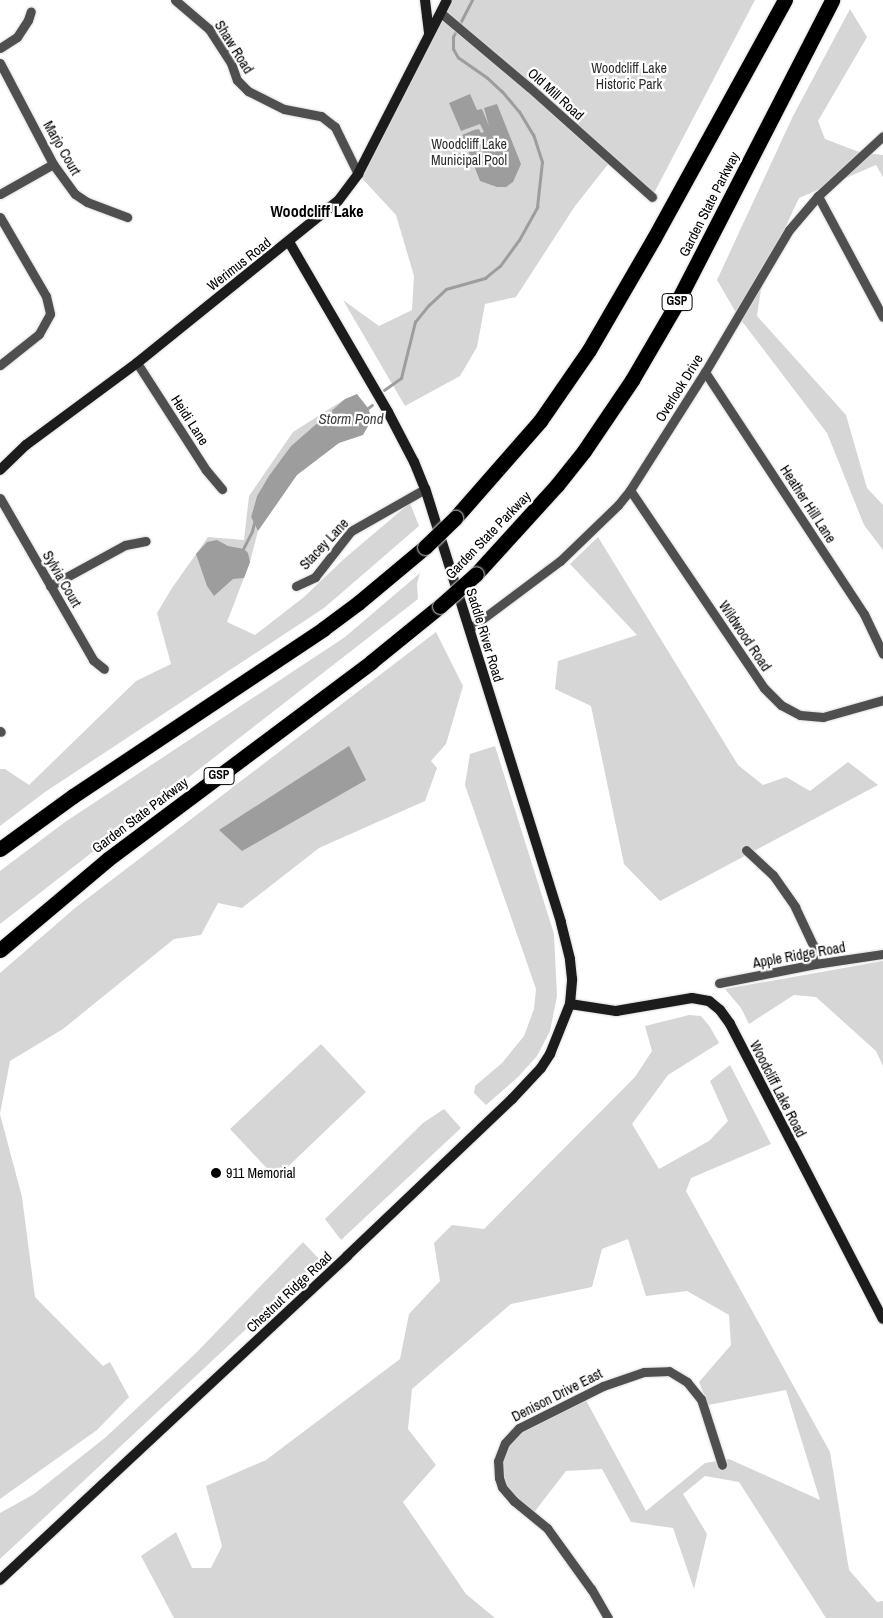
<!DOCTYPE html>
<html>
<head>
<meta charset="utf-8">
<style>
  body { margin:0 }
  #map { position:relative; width:883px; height:1618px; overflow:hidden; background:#fff; font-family:"Archivo Narrow",sans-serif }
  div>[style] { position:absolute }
  .green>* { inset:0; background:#d6d6d6 }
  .water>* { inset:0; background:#9d9d9d }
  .stream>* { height:2.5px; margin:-1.25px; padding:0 1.25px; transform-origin:1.25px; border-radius:1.25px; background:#9d9d9d }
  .roads { filter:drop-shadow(0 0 1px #dbdbdb) drop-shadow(0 0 1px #dbdbdb) }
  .street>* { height:9px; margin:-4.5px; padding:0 4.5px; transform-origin:4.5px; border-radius:4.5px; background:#4f4f4f }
  .secondary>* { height:10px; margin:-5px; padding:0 5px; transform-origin:5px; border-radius:5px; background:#1c1c1c }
  .highway>* { height:15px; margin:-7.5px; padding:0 7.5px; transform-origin:7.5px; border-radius:7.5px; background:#000 }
  .bridges { filter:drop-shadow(0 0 1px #dbdbdb) drop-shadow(0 0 1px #dbdbdb) }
  .highway-bridge>* { height:15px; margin:-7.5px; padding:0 7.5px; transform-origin:7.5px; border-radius:7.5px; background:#000 }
  .dots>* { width:14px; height:14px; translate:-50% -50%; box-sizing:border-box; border:2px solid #fff; border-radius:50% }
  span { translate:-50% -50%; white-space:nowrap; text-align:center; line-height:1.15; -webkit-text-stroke:4.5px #fff; paint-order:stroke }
  .shield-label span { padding:1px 4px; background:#fff; border:1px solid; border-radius:4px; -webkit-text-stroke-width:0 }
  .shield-label { font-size:12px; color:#000; font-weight:700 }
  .street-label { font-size:14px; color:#000 }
  .park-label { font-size:14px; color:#2d2d2d }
  .poi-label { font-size:14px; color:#000 }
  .left { translate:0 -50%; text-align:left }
  .water-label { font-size:15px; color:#3e3e3e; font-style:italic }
  .quarter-label { font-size:16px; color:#000; font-weight:700 }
</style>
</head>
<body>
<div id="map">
  <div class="green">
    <i style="clip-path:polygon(447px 0,755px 0,653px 195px,609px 163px,575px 206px,516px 297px,485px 304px,477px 347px,460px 376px,405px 406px,343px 300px,379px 326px,412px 310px,414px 276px,396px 215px,358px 174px)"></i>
    <i style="clip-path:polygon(850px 9px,867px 37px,818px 121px,825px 139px,859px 152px,883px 155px,883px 177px,876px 165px,799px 198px,763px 275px,757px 316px,846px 415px,867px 488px,883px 505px,883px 550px,864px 525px,827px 433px,738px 316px,717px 280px,793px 116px)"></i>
    <i style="clip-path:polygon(345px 399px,291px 446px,257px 496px,251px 517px,258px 531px,250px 562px,227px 622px,255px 635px,304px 597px,345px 558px,410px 503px,419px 526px,324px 608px,45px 792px,0 826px,0 769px,5px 769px,29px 785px,136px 681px,171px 664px,157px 613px,172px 588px,208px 537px,244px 540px,249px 496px,293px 432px)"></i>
    <i style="clip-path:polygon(598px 537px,738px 765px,763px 785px,786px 777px,810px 791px,848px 762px,878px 785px,660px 901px,624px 864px,591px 706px,555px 689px,558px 661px,637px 635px,570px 564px)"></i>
    <i style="clip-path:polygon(420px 573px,417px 584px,418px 599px,0 924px,0 871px,65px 822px,345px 637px)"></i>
    <i style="clip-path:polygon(436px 632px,463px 686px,446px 744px,431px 761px,437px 768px,425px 801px,319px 848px,242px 908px,218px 903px,201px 935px,174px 939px,63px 1029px,10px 1061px,0 1114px,22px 1197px,35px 1297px,103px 1366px,110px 1362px,129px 1397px,97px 1430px,0 1499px,0 973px,75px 908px)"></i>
    <i style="clip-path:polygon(495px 746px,554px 934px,557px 996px,550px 1031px,537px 1056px,518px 1077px,486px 1105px,474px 1093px,475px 1086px,502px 1063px,524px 1036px,534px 1009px,536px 989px,465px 785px,470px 754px)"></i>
    <i style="clip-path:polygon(883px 961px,883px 1066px,876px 1051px,816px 997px,794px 995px,749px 1024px,741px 1008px,725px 989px)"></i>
    <i style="clip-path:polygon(689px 1015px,701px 1016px,710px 1027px,719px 1043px,668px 1075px,632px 1124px,659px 1169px,709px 1141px,728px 1121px,710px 1081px,730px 1065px,771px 1144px,691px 1178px,686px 1191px,830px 1452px,849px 1570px,877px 1602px,883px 1601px,883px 1618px,826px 1618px,739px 1482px,705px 1476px,683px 1494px,707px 1534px,694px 1589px,673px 1528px,631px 1522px,602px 1469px,566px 1471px,532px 1515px,500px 1479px,504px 1441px,582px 1393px,646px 1511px,705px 1463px,729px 1459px,820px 1500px,786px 1390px,708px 1405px,699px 1382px,731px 1345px,729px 1315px,687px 1291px,646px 1296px,628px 1239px,602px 1249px,592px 1287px,511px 1304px,412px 1389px,408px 1429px,436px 1465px,403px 1502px,466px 1594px,495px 1618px,174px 1618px,141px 1556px,176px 1532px,192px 1568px,211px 1568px,222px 1546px,206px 1486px,266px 1460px,400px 1359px,409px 1314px,440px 1281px,434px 1243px,452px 1225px,484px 1229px,635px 1077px,652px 1051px,645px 1026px)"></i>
    <i style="clip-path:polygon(321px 1044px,366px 1092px,276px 1178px,230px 1129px)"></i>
    <i style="clip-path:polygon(444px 1109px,461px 1128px,341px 1240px,325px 1219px,423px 1123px)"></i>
    <i style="clip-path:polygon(303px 1242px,320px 1260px,0 1559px,0 1513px,34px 1494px,106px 1437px,196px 1353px)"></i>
  </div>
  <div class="water">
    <i style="clip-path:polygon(470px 94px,477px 110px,482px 109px,489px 126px,484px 108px,497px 104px,521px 164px,513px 182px,506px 187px,497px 187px,480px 181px,462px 135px,474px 130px,479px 129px,481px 133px,484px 132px,480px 124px,461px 131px,449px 103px)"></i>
    <i style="clip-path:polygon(357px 394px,368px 408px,372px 419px,363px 435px,339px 443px,297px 475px,258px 531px,251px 517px,257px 496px,269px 476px,291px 446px,345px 399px)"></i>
    <i style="clip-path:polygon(217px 540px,228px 546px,244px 549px,248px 553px,250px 562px,244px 578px,233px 579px,214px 596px,207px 586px,196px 554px,207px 542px)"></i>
    <i style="clip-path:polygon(349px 746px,366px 780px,242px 851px,219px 830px)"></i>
  </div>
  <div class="stream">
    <i style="left:384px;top:390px;width:21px;rotate:-35deg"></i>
    <i style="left:401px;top:378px;width:58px;rotate:-76deg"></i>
    <i style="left:415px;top:322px;width:22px;rotate:-51deg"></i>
    <i style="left:429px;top:305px;width:23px;rotate:-43deg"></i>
    <i style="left:446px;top:289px;width:41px;rotate:-15.8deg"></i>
    <i style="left:485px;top:278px;width:19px;rotate:-39deg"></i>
    <i style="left:500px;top:266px;width:32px;rotate:-54deg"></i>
    <i style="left:519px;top:240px;width:38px;rotate:-61deg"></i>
    <i style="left:537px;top:207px;width:45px;rotate:-83.7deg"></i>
    <i style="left:542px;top:162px;width:28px;rotate:-108deg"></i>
    <i style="left:533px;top:135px;width:27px;rotate:-121deg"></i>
    <i style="left:519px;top:112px;width:26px;rotate:-130deg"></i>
    <i style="left:502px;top:92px;width:21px;rotate:-137deg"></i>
    <i style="left:487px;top:78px;width:35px;rotate:-145deg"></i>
    <i style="left:458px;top:58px;width:10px;rotate:-119deg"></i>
    <i style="left:453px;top:49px;width:12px;rotate:-90deg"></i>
    <i style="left:453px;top:37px;width:42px;rotate:-62.8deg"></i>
    <i style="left:367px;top:409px;width:6px;rotate:-39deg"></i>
    <i style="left:242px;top:551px;width:22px;rotate:-63deg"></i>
    <i style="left:252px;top:531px;width:11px;rotate:-75deg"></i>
  </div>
  <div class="roads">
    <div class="street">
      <i style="left:175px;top:0;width:45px;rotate:40.5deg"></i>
      <i style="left:209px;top:29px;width:40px;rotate:57.1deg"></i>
      <i style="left:231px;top:63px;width:18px;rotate:71deg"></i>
      <i style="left:237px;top:80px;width:16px;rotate:45deg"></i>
      <i style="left:248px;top:91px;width:40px;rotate:26.6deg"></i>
      <i style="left:284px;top:109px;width:38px;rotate:11deg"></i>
      <i style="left:321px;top:116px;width:18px;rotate:38deg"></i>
      <i style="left:335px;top:127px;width:52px;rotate:63.9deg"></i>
      <i style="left:441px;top:13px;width:115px;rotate:40.1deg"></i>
      <i style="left:529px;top:87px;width:165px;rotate:41.8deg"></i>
      <i style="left:0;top:48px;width:20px;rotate:-33deg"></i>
      <i style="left:17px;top:37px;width:20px;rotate:-57deg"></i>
      <i style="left:28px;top:20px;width:9px;rotate:-72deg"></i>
      <i style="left:0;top:63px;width:114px;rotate:62.3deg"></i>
      <i style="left:53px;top:164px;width:37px;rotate:54deg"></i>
      <i style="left:75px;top:194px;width:14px;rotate:34deg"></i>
      <i style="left:87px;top:202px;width:43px;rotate:20.6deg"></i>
      <i style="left:0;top:194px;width:61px;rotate:-29.5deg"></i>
      <i style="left:818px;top:196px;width:137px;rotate:61.8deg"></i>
      <i style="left:0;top:217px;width:91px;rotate:59.8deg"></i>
      <i style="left:46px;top:296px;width:18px;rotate:77deg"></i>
      <i style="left:50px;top:314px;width:23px;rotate:119deg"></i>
      <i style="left:39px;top:334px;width:50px;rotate:141.5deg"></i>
      <i style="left:137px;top:363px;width:127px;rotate:57.2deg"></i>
      <i style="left:206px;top:470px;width:25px;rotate:50deg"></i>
      <i style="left:705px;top:372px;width:290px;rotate:56.7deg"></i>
      <i style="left:864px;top:614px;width:44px;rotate:64.6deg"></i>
      <i style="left:630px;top:490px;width:239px;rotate:55.9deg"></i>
      <i style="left:764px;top:688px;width:24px;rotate:45deg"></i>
      <i style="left:781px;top:705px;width:21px;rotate:28deg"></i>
      <i style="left:800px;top:715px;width:23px;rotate:5deg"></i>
      <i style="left:823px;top:717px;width:62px;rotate:-15.8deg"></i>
      <i style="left:0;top:498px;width:187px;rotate:60.1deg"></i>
      <i style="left:93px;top:660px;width:14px;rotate:39deg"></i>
      <i style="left:50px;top:586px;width:85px;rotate:-28.7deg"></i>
      <i style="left:125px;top:545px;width:21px;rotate:-11deg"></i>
      <i style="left:296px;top:586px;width:21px;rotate:-25deg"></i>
      <i style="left:315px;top:577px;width:58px;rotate:-52deg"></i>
      <i style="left:351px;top:531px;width:85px;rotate:-29.6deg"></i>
      <i style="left:469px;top:629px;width:114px;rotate:-36.8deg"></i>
      <i style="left:560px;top:561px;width:81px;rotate:-44deg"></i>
      <i style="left:618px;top:505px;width:19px;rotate:-51deg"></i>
      <i style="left:630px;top:490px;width:140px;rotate:-57.6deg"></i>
      <i style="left:705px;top:372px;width:165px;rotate:-59.4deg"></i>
      <i style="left:789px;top:230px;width:45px;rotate:-49.5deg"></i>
      <i style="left:818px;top:196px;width:88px;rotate:-42.7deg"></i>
      <i style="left:0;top:731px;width:1px;rotate:45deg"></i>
      <i style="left:746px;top:850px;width:37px;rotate:43deg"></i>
      <i style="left:773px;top:875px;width:39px;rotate:55deg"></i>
      <i style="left:795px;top:907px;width:42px;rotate:64.7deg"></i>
      <i style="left:813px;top:945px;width:19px;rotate:84deg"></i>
      <i style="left:719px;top:983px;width:98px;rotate:-11.2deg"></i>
      <i style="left:815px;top:964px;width:69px;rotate:-8.4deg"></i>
      <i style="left:608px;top:1618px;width:34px;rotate:-120deg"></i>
      <i style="left:591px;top:1589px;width:75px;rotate:-125.8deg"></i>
      <i style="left:547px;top:1528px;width:43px;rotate:-140.7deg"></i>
      <i style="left:514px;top:1501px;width:18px;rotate:-131deg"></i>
      <i style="left:502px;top:1487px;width:9px;rotate:-108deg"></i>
      <i style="left:499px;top:1478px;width:17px;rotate:-93deg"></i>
      <i style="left:498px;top:1461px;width:19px;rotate:-69deg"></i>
      <i style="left:505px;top:1443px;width:21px;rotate:-47deg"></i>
      <i style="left:519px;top:1428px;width:94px;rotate:-26.6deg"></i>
      <i style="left:603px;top:1386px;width:43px;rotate:-18.9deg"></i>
      <i style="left:644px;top:1372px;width:25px;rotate:-2deg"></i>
      <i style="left:669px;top:1371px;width:21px;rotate:31deg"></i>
      <i style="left:687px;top:1382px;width:22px;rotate:51deg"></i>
      <i style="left:701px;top:1399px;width:69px;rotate:72.3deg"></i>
    </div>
    <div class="secondary">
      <i style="left:425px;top:0;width:34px;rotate:83deg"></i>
      <i style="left:0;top:470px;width:36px;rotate:-44deg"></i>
      <i style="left:26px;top:445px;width:138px;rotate:-36.5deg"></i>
      <i style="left:137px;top:363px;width:258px;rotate:-38.9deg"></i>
      <i style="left:338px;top:201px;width:34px;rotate:-53deg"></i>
      <i style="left:358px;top:174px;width:195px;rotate:-62.9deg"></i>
      <i style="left:570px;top:1004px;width:47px;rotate:8.7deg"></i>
      <i style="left:616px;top:1011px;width:77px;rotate:-9.7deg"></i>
      <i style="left:692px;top:998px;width:17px;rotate:10deg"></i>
      <i style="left:709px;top:1001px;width:14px;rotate:39deg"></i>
      <i style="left:720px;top:1010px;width:17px;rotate:54deg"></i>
      <i style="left:730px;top:1024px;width:332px;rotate:62.6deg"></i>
      <i style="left:0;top:1580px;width:475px;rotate:-43deg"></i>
      <i style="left:347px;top:1256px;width:228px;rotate:-43.6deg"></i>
      <i style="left:512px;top:1099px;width:42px;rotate:-46.9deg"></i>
      <i style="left:541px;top:1068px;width:17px;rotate:-57deg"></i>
      <i style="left:550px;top:1054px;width:54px;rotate:-68.2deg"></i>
      <i style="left:570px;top:1004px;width:25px;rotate:-85deg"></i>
      <i style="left:572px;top:979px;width:20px;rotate:-96deg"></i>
      <i style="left:570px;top:959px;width:38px;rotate:-104deg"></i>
      <i style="left:561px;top:922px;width:454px;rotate:-107.4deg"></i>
      <i style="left:425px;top:489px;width:29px;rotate:-112deg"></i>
      <i style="left:414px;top:462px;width:56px;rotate:-117.5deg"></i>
      <i style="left:388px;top:412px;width:197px;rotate:-120.2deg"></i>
    </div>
    <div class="highway">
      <i style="left:455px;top:518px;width:129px;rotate:-48.8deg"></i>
      <i style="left:540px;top:421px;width:86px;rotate:-55.4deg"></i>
      <i style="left:589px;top:350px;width:129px;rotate:-59.9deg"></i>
      <i style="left:654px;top:238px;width:272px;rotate:-61.2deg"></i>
      <i style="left:476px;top:574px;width:120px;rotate:-47.7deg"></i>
      <i style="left:557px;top:485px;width:43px;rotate:-51.5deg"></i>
      <i style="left:584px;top:451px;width:86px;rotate:-55.9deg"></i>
      <i style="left:632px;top:380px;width:86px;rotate:-59.8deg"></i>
      <i style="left:675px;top:306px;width:344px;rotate:-62.8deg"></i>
      <i style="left:0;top:849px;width:90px;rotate:-36deg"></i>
      <i style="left:73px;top:796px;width:301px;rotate:-33.7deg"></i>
      <i style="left:323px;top:629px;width:44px;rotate:-36.6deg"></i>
      <i style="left:358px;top:603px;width:87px;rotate:-39.9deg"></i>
      <i style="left:0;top:950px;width:141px;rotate:-40.1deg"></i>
      <i style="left:108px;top:859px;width:329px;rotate:-36.8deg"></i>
      <i style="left:371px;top:662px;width:89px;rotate:-39.1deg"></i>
    </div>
  </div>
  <div class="bridges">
    <div class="highway-bridge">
      <i style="left:425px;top:547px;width:42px;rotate:-44deg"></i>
      <i style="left:440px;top:606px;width:48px;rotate:-41.6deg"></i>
    </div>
  </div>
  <div class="dots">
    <i style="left:216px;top:1173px;background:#000"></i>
  </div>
  <div class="shield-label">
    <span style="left:677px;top:302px">GSP</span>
    <span style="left:219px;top:776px">GSP</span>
  </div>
  <div class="street-label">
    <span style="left:234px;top:47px;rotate:58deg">Shaw Road</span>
    <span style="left:556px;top:94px;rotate:42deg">Old Mill Road</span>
    <span style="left:62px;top:148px;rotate:60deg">Marjo Court</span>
    <span style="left:709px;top:204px;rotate:-63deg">Garden State Parkway</span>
    <span style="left:239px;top:264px;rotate:-38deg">Werimus Road</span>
    <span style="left:679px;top:388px;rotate:-58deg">Overlook Drive</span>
    <span style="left:190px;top:420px;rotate:57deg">Heidi Lane</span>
    <span style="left:808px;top:504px;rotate:57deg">Heather Hill Lane</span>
    <span style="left:488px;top:535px;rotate:-46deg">Garden State Parkway</span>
    <span style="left:324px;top:544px;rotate:-47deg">Stacey Lane</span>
    <span style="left:62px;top:579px;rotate:60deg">Sylvia Court</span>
    <span style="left:485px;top:635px;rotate:73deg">Saddle River Road</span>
    <span style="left:745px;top:636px;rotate:56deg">Wildwood Road</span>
    <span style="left:140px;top:815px;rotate:-37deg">Garden State Parkway</span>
    <span style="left:799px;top:955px;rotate:-10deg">Apple Ridge Road</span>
    <span style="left:778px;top:1089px;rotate:63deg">Woodcliff Lake Road</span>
    <span style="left:289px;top:1292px;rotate:-43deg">Chestnut Ridge Road</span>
    <span style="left:557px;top:1395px;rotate:-27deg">Denison Drive East</span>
  </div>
  <div class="park-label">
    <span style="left:629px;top:76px">Woodcliff Lake<br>Historic Park</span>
    <span style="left:469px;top:152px">Woodcliff Lake<br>Municipal Pool</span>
  </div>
  <div class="poi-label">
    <span class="left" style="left:226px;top:1173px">911 Memorial</span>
  </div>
  <div class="water-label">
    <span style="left:351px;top:419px">Storm Pond</span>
  </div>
  <div class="quarter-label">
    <span style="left:317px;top:211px">Woodcliff Lake</span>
  </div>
</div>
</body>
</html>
